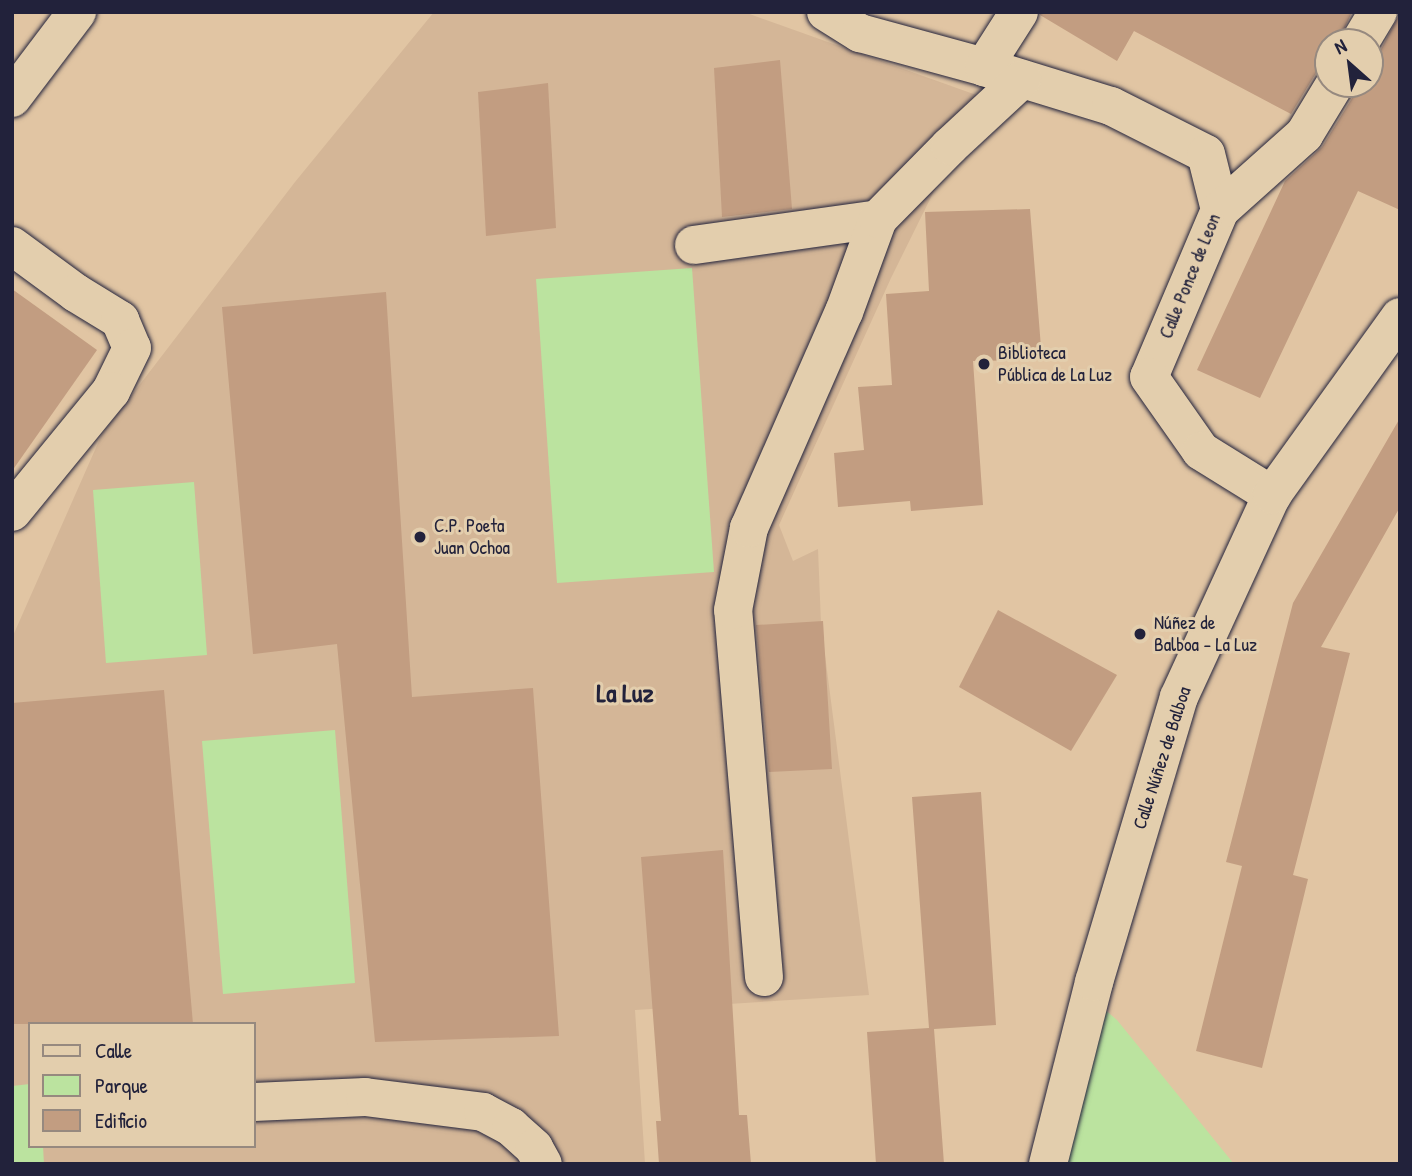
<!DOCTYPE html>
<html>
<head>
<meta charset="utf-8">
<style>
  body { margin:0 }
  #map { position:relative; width:1412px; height:1176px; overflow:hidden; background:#e1c5a3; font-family:"Patrick Hand",sans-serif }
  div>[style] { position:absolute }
  .built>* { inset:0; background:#d4b697 }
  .green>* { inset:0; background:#bbe39f }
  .building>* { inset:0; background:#c29d81 }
  .roads { filter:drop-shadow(0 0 2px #22223b) drop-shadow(0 0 2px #22223b) }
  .minor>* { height:38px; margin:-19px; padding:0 19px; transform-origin:19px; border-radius:19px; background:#e3cead }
  .dots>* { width:19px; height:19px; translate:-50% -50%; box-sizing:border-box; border:4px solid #e3cead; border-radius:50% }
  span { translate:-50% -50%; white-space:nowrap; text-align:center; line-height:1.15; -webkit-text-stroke:6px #e3cead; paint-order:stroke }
  .street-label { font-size:19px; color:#22223b }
  .poi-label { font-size:19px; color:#22223b }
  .left { translate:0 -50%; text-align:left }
  .district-label { font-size:26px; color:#22223b; font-weight:700 }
  .frame { position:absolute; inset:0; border:14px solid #22223b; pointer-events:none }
  .legend { position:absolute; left:28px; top:1022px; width:228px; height:126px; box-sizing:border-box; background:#e3cead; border:2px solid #96897f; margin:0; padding:9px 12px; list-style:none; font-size:21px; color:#22223b }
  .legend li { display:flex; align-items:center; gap:14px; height:35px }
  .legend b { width:35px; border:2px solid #96897f }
  .north { position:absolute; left:1314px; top:28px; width:70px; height:70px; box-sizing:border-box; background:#e3cead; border:2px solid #96897f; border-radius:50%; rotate:332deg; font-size:19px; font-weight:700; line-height:28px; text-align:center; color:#22223b }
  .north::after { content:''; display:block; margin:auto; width:24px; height:32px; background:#22223b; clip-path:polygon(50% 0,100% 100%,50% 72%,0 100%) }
</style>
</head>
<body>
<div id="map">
  <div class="built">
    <i style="clip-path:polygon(evenodd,434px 12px,744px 12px,996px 102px,939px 181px,891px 278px,779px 525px,793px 561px,818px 549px,821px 624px,869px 995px,635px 1010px,645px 1164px,12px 1164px,12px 638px,102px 434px,295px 182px,434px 12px,30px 1024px,254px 1024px,254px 1146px,30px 1146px,30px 1024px)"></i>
  </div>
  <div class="green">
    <i style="clip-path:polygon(692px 268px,714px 572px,557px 583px,536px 279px)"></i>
    <i style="clip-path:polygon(194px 482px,207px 655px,106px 663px,93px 490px)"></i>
    <i style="clip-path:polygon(335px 730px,355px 983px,223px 994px,202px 741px)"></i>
    <i style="clip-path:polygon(1090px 997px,1117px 1020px,1234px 1164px,1048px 1164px)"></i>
    <i style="clip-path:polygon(30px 1084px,30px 1146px,43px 1146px,44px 1164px,12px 1164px,12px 1086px)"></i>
  </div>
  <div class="building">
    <i style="clip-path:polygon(1041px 12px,1352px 12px,1338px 42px,1328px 42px,1328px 64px,1316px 73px,1291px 114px,1134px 31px,1117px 61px,1040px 15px)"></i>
    <i style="clip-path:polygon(1400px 13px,1400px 210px,1358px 191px,1260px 398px,1197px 370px,1285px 181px,1322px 147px,1354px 95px,1357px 84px,1370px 84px,1370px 61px,1379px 53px)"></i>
    <i style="clip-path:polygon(780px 60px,792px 209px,722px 217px,714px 68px)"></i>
    <i style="clip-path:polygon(548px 83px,556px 228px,486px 236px,478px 92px)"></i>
    <i style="clip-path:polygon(1030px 209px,1042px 360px,973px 361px,983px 505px,911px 511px,910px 501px,838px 507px,834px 453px,864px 450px,858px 387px,892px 385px,886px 294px,929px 291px,925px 212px)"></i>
    <i style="clip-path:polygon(12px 289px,97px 350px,12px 471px)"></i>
    <i style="clip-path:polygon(386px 292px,412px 697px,533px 688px,559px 1036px,375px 1042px,337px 644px,253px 654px,222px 307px)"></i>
    <i style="clip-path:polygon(1400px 418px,1400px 507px,1321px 647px,1350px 653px,1293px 875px,1308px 879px,1262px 1068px,1196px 1051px,1242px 866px,1226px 862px,1293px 603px)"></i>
    <i style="clip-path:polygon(998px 610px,1117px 675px,1071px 751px,959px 687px)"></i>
    <i style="clip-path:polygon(823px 621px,832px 769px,769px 772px,756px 625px)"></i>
    <i style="clip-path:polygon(164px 690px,193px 1024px,12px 1024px,12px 703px)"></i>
    <i style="clip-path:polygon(981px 792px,996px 1025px,934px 1029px,944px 1164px,876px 1164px,867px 1032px,929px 1028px,912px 797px)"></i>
    <i style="clip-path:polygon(723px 850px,739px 1115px,747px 1115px,751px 1164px,659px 1164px,656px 1121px,661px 1121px,641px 857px)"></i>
  </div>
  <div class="roads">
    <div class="minor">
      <i style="left:826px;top:12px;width:40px;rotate:32deg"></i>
      <i style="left:860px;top:33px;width:129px;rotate:15.3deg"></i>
      <i style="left:984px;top:67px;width:133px;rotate:17.1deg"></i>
      <i style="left:1111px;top:106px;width:106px;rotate:26.8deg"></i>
      <i style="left:1206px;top:154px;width:58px;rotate:76deg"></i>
      <i style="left:1220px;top:210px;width:181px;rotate:113deg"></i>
      <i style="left:1149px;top:377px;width:90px;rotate:54.9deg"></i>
      <i style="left:1201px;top:451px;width:84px;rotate:31.8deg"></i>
      <i style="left:1360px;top:42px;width:35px;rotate:-59deg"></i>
      <i style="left:984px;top:67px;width:65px;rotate:-57.5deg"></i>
      <i style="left:12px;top:98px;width:108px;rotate:-52.9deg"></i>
      <i style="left:1220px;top:210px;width:113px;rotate:-41.8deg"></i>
      <i style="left:1304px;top:135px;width:60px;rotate:-58.7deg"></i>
      <i style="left:694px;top:245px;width:186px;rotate:-8deg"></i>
      <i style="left:12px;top:246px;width:79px;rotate:36.3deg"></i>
      <i style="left:76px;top:293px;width:52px;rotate:31.5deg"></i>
      <i style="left:120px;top:320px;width:30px;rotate:67deg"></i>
      <i style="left:132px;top:348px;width:48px;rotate:116deg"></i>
      <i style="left:111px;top:391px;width:156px;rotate:129.3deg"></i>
      <i style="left:764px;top:977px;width:368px;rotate:-94.8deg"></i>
      <i style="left:733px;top:610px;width:84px;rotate:-79deg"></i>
      <i style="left:749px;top:528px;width:236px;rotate:-66.3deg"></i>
      <i style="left:844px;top:312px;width:99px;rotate:-69.9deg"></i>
      <i style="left:878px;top:219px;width:103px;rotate:-45.4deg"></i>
      <i style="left:950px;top:146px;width:98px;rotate:-42.9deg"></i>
      <i style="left:254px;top:1102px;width:111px;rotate:-2.6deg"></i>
      <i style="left:365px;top:1097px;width:119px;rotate:7.2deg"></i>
      <i style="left:483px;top:1112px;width:32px;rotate:28deg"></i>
      <i style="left:511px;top:1127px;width:31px;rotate:42deg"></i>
      <i style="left:534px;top:1148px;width:18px;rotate:61deg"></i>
      <i style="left:1048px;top:1164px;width:188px;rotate:-75.8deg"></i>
      <i style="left:1094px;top:982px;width:297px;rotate:-73.4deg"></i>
      <i style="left:1179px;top:697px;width:222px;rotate:-65.3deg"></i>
      <i style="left:1272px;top:495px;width:219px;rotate:-54.3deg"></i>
    </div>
  </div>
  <div class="dots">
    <i style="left:984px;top:364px;background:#22223b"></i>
    <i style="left:420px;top:537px;background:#22223b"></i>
    <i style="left:1140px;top:634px;background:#22223b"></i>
  </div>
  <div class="street-label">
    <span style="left:1190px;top:276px;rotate:-68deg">Calle Ponce de Leon</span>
    <span style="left:1162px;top:758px;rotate:-72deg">Calle Núñez de Balboa</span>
  </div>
  <div class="poi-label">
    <span class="left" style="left:998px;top:364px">Biblioteca<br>Pública de La Luz</span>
    <span class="left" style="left:434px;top:537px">C.P. Poeta<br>Juan Ochoa</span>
    <span class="left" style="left:1154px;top:634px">Núñez de<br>Balboa - La Luz</span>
  </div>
  <div class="district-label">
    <span style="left:625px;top:693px">La Luz</span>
  </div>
  <div class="frame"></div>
  <ul class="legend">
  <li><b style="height:9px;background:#e3cead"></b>Calle</li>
  <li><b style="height:19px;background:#bbe39f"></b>Parque</li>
  <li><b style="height:19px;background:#c29d81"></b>Edificio</li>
  </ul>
  <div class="north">N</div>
</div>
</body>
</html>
